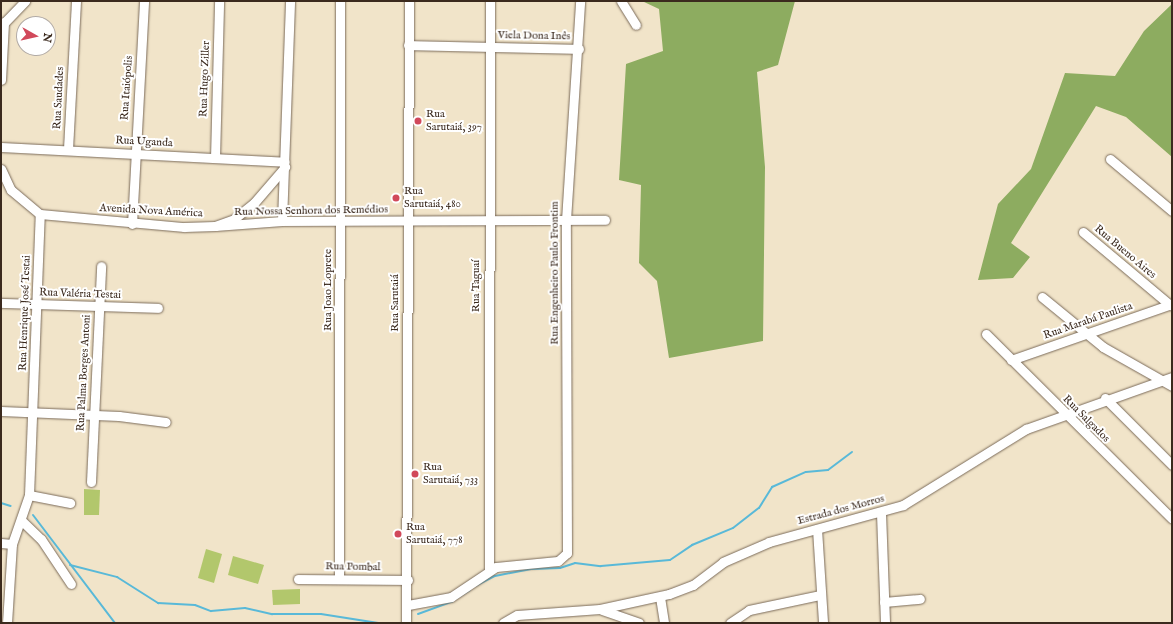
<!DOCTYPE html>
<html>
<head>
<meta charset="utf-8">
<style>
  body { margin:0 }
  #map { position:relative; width:1173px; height:624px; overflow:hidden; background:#f1e4c9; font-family:"IM FELL English",serif }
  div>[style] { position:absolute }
  .green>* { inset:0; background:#b2c76c }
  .forest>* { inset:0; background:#8dac60 }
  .stream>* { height:2px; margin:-1px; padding:0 1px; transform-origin:1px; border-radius:1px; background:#59b9d8 }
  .roads { filter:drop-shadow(0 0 1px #7b6b5a) drop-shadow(0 0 1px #7b6b5a) }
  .street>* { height:9px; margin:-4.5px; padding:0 4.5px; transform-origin:4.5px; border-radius:4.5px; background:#fff }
  .dots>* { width:11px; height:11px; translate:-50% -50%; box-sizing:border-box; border:2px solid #fff; border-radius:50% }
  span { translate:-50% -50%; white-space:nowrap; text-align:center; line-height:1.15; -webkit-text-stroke:4px #fff; paint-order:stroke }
  .street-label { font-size:11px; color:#3b2a1e }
  .poi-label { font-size:11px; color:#3b2a1e }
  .left { translate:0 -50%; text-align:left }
  .frame { position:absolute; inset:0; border:2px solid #3b2a1e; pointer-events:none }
  .north { position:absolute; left:16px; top:16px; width:40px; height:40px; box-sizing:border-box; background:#fff; border:1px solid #b1aaa5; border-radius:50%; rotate:98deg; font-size:11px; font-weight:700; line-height:16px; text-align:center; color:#3b2a1e }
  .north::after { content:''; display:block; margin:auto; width:14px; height:18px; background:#d1495b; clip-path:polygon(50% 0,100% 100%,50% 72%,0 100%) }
</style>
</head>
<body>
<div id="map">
  <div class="green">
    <i style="clip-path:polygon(84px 489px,100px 490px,99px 515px,84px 515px)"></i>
    <i style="clip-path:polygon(206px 549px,222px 554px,214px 583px,198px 578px)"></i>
    <i style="clip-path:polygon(233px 556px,264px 565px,258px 584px,228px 575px)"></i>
    <i style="clip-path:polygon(300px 589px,300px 604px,273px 605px,272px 590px)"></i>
  </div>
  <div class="forest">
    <i style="clip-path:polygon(642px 1px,795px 1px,778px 65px,757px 72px,765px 167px,763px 341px,669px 358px,657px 281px,639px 263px,641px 185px,619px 180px,626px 64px,663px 51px,659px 9px)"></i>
    <i style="clip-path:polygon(1172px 4px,1172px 157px,1126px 117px,1096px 106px,1011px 243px,1030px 257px,1013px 278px,978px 280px,998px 204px,1031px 169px,1065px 73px,1115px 76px,1144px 31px)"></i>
  </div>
  <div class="stream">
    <i style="left:1px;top:503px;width:10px;rotate:17deg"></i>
    <i style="left:33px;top:515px;width:136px;rotate:52.8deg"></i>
    <i style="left:70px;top:565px;width:49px;rotate:14.3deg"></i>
    <i style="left:117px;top:577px;width:49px;rotate:32.4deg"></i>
    <i style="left:158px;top:603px;width:37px;rotate:3deg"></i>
    <i style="left:195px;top:605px;width:17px;rotate:21deg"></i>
    <i style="left:211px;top:611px;width:34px;rotate:-5deg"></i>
    <i style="left:245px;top:608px;width:28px;rotate:13deg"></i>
    <i style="left:272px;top:614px;width:49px"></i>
    <i style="left:321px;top:614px;width:58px;rotate:9deg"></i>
    <i style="left:475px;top:586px;width:22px;rotate:-27deg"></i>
    <i style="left:495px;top:576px;width:38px;rotate:-11deg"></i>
    <i style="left:532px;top:569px;width:28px;rotate:-2deg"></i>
    <i style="left:560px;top:568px;width:16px;rotate:-18deg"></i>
    <i style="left:575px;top:563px;width:26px;rotate:7deg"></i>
    <i style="left:601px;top:566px;width:69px;rotate:-5deg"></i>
    <i style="left:670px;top:560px;width:27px;rotate:-34deg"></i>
    <i style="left:692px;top:545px;width:44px;rotate:-22.5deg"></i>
    <i style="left:733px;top:528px;width:33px;rotate:-38deg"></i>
    <i style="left:759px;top:508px;width:25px;rotate:-58deg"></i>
    <i style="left:772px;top:487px;width:37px;rotate:-24deg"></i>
    <i style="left:806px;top:472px;width:22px;rotate:-5deg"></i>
    <i style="left:828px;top:470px;width:30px;rotate:-37deg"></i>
    <i style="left:457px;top:598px;width:15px;rotate:-32deg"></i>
    <i style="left:418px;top:614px;width:37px;rotate:-20deg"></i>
  </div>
  <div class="roads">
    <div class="street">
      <i style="left:621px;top:1px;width:28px;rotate:58deg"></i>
      <i style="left:1px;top:26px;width:35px;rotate:-46deg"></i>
      <i style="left:408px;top:45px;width:171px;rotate:1.3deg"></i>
      <i style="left:1px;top:80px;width:58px;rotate:-87deg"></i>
      <i style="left:1px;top:147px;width:284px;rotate:3deg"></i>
      <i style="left:68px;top:149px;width:148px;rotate:-86.9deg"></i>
      <i style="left:215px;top:158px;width:157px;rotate:-88.5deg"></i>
      <i style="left:1110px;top:159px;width:81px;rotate:40deg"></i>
      <i style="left:1px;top:169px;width:23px;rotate:65deg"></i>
      <i style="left:11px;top:190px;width:38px;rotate:40deg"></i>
      <i style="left:40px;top:214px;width:145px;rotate:5.2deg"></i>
      <i style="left:184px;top:227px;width:31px;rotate:-2deg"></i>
      <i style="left:215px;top:226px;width:20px;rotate:-20deg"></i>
      <i style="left:234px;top:219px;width:26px;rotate:-39deg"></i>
      <i style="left:254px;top:203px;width:48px;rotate:-49.3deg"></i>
      <i style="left:282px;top:221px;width:220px;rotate:-87.9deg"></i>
      <i style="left:132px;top:224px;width:223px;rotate:-86.9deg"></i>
      <i style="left:215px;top:226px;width:67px;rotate:-4.3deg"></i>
      <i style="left:282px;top:221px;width:323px;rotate:-0.2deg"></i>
      <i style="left:1083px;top:232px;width:114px;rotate:40deg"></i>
      <i style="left:1042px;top:297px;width:79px;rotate:39.3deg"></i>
      <i style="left:1103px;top:347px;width:79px;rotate:29.5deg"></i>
      <i style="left:1px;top:303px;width:157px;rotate:1.8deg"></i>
      <i style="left:986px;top:334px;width:262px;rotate:44.8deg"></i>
      <i style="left:1011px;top:360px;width:170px;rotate:-19.2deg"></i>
      <i style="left:1105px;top:398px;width:95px;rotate:45deg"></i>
      <i style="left:1px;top:411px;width:118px;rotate:2.4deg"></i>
      <i style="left:119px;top:416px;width:47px;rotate:7.3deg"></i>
      <i style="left:91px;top:482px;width:216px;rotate:-87.3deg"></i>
      <i style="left:29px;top:495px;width:42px;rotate:11deg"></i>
      <i style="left:881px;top:513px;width:110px;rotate:87.9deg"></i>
      <i style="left:21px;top:520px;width:28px;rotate:44deg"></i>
      <i style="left:41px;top:539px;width:54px;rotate:56.3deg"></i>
      <i style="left:817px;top:529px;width:94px;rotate:86.3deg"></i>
      <i style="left:1px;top:543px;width:11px;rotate:5deg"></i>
      <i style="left:489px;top:570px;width:569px;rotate:-89.9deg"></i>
      <i style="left:339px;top:578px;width:577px;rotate:-89.9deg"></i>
      <i style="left:298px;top:579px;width:110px;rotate:0.5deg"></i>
      <i style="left:660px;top:597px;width:26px;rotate:81deg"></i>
      <i style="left:884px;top:602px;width:36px;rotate:-5deg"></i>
      <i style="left:408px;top:605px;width:44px;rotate:-10.5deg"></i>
      <i style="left:451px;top:597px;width:54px;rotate:-33.7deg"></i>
      <i style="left:496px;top:567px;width:62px;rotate:-5.5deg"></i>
      <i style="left:558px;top:561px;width:12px;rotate:-42deg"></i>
      <i style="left:567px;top:553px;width:333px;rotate:-90.2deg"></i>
      <i style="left:566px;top:220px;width:219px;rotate:-86.3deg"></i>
      <i style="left:602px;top:610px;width:39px;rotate:19deg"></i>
      <i style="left:7px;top:623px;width:79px;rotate:-86.4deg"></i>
      <i style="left:12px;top:544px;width:52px;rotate:-70.9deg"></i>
      <i style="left:29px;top:495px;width:281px;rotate:-87.8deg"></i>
      <i style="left:406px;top:623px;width:622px;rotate:-89.72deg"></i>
      <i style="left:503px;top:623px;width:16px;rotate:-30deg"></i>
      <i style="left:517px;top:615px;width:83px;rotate:-4.1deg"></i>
      <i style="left:600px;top:609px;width:71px;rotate:-12.3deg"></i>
      <i style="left:669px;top:594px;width:26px;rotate:-21deg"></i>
      <i style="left:693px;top:585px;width:38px;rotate:-37deg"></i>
      <i style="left:723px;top:562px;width:50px;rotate:-23.5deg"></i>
      <i style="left:769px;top:542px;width:139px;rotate:-15.4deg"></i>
      <i style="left:903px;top:505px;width:145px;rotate:-31.7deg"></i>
      <i style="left:1026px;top:429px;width:155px;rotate:-19.6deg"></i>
      <i style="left:730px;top:623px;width:23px;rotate:-34deg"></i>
      <i style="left:749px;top:610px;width:73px;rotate:-11.9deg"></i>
    </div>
  </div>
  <div class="dots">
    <i style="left:418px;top:121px;background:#d1495b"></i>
    <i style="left:396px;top:198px;background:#d1495b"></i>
    <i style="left:415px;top:474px;background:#d1495b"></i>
    <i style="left:398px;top:534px;background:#d1495b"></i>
  </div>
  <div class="street-label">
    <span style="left:534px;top:36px;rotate:1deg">Viela Dona Inês</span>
    <span style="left:205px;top:79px;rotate:-88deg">Rua Hugo Ziller</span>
    <span style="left:127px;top:88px;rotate:-86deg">Rua Itaiópolis</span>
    <span style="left:59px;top:98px;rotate:-87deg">Rua Saudades</span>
    <span style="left:144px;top:142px;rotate:3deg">Rua Uganda</span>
    <span style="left:151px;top:211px;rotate:3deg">Avenida Nova América</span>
    <span style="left:311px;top:211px;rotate:-1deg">Rua Nossa Senhora dos Remédios</span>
    <span style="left:1125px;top:252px;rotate:40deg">Rua Bueno Aires</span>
    <span style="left:555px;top:273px;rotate:-90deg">Rua Engenheiro Paulo Frontim</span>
    <span style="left:476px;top:286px;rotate:-90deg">Rua Taguaí</span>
    <span style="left:328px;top:290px;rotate:-90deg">Rua Joao Loprete</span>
    <span style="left:80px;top:294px;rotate:2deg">Rua Valéria Testai</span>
    <span style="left:395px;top:303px;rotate:-90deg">Rua Sarutaiá</span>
    <span style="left:25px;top:313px;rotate:-88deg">Rua Henrique José Testai</span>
    <span style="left:1088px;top:321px;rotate:-19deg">Rua Marabá Paulista</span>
    <span style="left:84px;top:373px;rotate:-87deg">Rua Palma Borges Antoni</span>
    <span style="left:1086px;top:419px;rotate:45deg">Rua Salgados</span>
    <span style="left:841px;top:510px;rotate:-15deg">Estrada dos Morros</span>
    <span style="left:353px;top:567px;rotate:1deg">Rua Pombal</span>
  </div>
  <div class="poi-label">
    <span class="left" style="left:426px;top:121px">Rua<br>Sarutaiá, 397</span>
    <span class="left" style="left:404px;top:198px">Rua<br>Sarutaiá, 480</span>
    <span class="left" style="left:423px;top:474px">Rua<br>Sarutaiá, 733</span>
    <span class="left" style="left:406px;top:534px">Rua<br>Sarutaiá, 778</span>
  </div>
  <div class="frame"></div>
  <div class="north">N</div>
</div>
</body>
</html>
